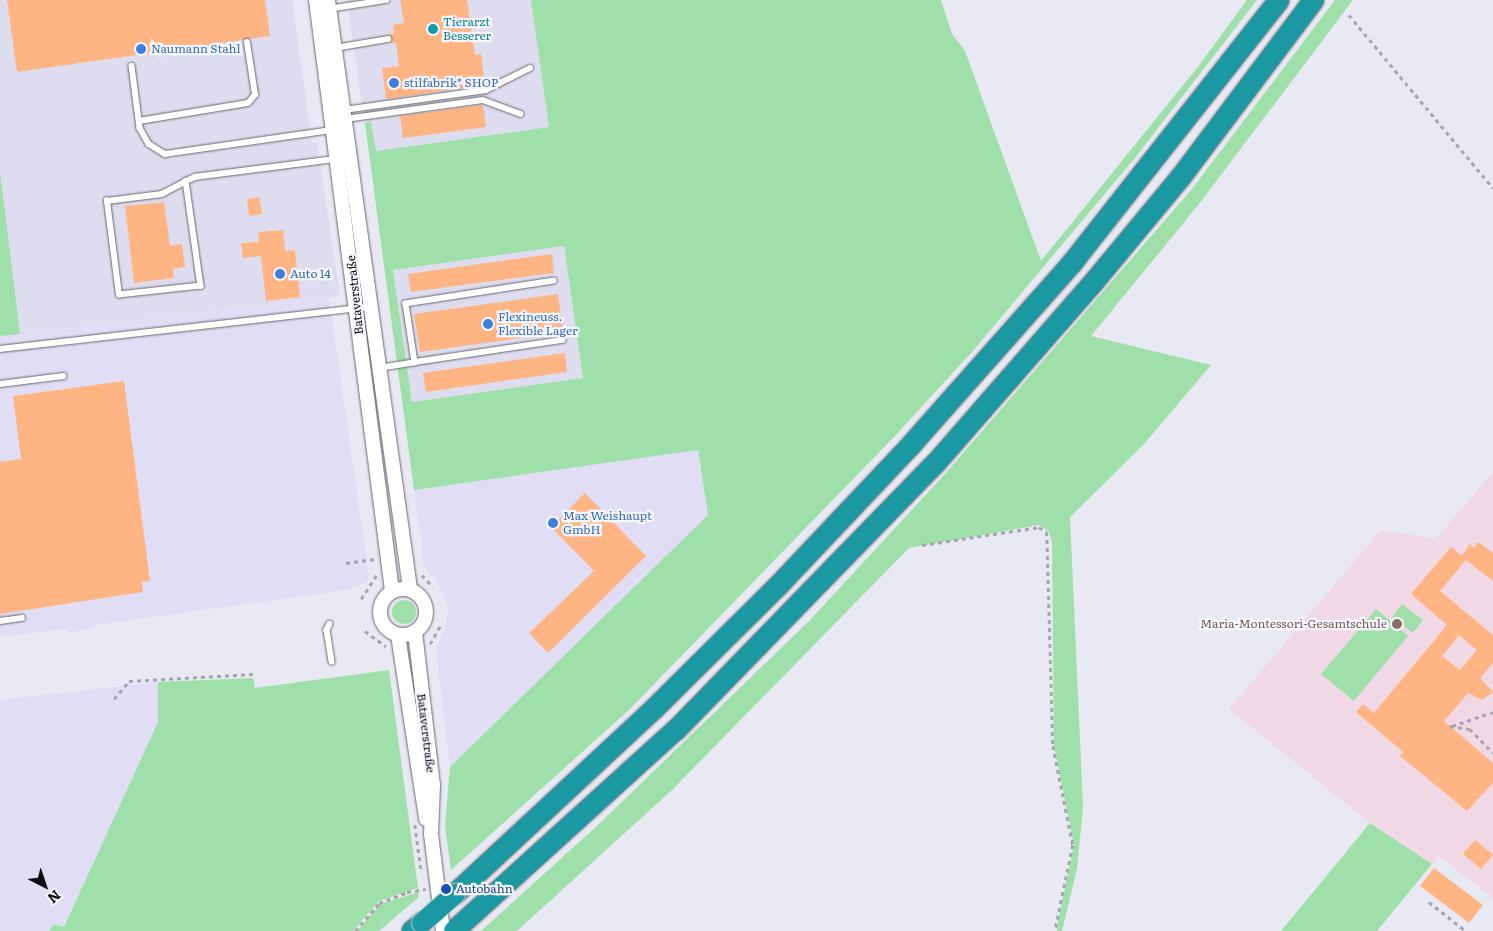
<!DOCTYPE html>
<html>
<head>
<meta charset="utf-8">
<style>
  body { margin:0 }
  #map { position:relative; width:1493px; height:931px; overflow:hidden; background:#e9e9f4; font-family:Literata,serif }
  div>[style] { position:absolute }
  .built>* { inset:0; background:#ddddef }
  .industrial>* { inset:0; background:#e0ddf4 }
  .education>* { inset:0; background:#f0d9e5 }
  .green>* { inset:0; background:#9fe0aa }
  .round { border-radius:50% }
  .building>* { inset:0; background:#ffb483 }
  .path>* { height:2.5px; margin-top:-1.25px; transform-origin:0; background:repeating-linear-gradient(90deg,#a5a5ad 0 4px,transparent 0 8px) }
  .roads { filter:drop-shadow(0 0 1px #676770) drop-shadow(0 0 1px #676770) }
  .service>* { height:5.5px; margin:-2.75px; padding:0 2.75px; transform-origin:2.75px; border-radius:2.75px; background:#fff }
  .tertiary>* { height:14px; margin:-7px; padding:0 7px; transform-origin:7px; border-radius:7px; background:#fff }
  .tertiary>.ring { margin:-7px; padding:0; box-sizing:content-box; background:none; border:14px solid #fff; border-radius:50% }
  .motorway>* { height:20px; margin:-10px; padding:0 10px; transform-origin:10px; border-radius:10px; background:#1a99a3 }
  .bridges { filter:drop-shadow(0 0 1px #cacacb) drop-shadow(0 0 1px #cacacb) }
  .motorway-bridge>* { height:20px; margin:-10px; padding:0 10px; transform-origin:10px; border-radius:10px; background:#1a99a3 }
  .dots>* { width:14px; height:14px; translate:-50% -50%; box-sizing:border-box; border:2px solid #f6f7ff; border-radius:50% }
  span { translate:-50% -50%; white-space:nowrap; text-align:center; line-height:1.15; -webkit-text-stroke:4.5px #f6f7ff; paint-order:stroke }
  .culture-label { font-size:12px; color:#0d838f }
  .left { translate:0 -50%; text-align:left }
  .shop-label { font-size:12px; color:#366cbe }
  .street-label { font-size:12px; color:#0e0e11 }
  .education-label { font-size:12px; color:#785e54 }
  .right { translate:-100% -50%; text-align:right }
  .transit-label { font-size:12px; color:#164399 }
  .north { position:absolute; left:20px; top:861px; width:50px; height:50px; -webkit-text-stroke:4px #f6f7ff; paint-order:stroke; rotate:139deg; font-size:14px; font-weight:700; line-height:20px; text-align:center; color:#0e0e11 }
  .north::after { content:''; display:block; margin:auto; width:18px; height:22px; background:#0e0e11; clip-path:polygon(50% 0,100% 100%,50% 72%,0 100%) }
</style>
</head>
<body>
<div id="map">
  <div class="built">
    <i style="clip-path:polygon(0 0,292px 0,309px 122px,312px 143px,317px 142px,340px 296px,20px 334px,0 171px)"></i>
    <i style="clip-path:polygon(347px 0,531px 0,550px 127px,369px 152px)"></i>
    <i style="clip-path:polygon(564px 246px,583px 378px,412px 402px,393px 270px)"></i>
  </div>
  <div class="industrial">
    <i style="clip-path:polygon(0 171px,21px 334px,329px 298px,369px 577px,367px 582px,346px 590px,95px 625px,93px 629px,69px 632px,66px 629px,0 637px)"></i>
    <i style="clip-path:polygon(698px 450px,708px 516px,450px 767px,436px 649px,446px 625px,448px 607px,438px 583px,425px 569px,414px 490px)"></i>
    <i style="clip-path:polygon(158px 682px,158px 722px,62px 931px,0 931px,0 700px)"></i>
  </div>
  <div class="education">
    <i style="clip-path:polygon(1493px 472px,1493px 898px,1439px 856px,1432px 864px,1370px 823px,1229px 709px,1381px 530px,1436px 539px)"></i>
  </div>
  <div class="green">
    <i style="clip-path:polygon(evenodd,531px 0,941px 0,952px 34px,965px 51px,1041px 261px,1197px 68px,1247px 0,1257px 0,1135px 158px,1045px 265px,972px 352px,893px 438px,629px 710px,451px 870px,445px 826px,450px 767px,708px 515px,698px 450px,414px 490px,365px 123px,371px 122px,376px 151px,549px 127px,531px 0,564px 246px,583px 378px,412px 402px,393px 270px,564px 246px)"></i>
    <i style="clip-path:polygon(1335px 0,1353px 0,1199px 204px,1091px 336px,1211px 365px,1144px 444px,1070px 517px,1083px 808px,1077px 869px,1062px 931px,1057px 931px,1058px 921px,1074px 845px,1054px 746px,1052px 543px,1049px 531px,1039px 525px,909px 548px,672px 790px,517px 931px,481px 931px,598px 825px,810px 620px,945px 474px,1192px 189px)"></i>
    <i style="clip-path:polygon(0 171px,20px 334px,0 336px)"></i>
    <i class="round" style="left:392px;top:600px;width:24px;height:24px"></i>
    <i style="clip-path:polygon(1402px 604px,1423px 620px,1413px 633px,1392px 617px)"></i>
    <i style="clip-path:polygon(1376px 609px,1408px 636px,1354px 701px,1321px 674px)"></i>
    <i style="clip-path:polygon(389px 670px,418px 888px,379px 901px,353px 931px,49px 931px,54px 924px,64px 927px,158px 722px,158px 682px,253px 678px,255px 688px)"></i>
    <i style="clip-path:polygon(1370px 823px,1432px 864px,1377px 931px,1281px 931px)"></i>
    <i style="clip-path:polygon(419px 892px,418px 898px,379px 931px,357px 931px,380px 904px)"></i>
  </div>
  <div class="building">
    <i style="clip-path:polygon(7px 0,265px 0,270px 36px,17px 72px)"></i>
    <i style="clip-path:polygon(400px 0,467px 0,475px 55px,481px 54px,485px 85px,386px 99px,382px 68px,399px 66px,396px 43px,391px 43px,390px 34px,394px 33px,393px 25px,404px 23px)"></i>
    <i style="clip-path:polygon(483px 105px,486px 127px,403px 138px,400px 116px)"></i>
    <i style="clip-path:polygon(259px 197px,262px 214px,249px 216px,247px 199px)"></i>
    <i style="clip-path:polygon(164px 202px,170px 246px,182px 244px,185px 267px,173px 269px,174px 278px,134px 283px,125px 206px)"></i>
    <i style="clip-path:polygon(283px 230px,285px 251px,295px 250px,300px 297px,266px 301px,261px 256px,243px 258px,241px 243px,259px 242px,258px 232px)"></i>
    <i style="clip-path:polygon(552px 254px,554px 273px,411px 292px,408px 274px)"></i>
    <i style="clip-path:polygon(558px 294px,563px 332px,420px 352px,414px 314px)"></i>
    <i style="clip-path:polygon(565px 353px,567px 372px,426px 392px,423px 373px)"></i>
    <i style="clip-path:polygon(124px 381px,150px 581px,142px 582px,143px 592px,0 614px,0 462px,21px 459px,13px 396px)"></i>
    <i style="clip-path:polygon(585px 493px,646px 556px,548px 653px,529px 633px,594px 571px,551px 527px)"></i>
    <i style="clip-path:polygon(evenodd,1478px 542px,1493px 553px,1493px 581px,1466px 560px,1440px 591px,1493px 635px,1493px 663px,1480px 678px,1493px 692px,1482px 700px,1468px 693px,1444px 721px,1493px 763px,1493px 783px,1467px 811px,1400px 756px,1403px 752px,1356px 712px,1363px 704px,1374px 713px,1447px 625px,1411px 594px,1451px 547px,1462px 556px,1470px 544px,1474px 548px,1478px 542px,1459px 635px,1477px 650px,1460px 670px,1442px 656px,1459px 635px)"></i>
    <i style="clip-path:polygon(1475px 840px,1493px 855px,1481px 869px,1463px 854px)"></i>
    <i style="clip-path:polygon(1434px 868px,1483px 905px,1469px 923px,1420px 886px)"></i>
  </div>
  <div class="path">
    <i style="left:1349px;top:15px;width:225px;rotate:50.2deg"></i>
    <i style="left:922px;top:545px;width:118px;rotate:-8.7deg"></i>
    <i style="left:1039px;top:527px;width:9px;rotate:32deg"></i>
    <i style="left:1047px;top:532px;width:214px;rotate:88.4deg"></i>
    <i style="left:1053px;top:746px;width:101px;rotate:78.6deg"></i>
    <i style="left:1073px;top:845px;width:88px;rotate:101.8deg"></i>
    <i style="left:346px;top:563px;width:29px;rotate:-8deg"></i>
    <i style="left:422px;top:575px;width:16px;rotate:47deg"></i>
    <i style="left:361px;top:599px;width:30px;rotate:-57deg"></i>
    <i style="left:365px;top:631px;width:26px;rotate:36deg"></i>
    <i style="left:430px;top:644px;width:21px;rotate:-61deg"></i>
    <i style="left:114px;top:699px;width:23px;rotate:-50deg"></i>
    <i style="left:129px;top:681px;width:124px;rotate:-3.2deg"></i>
    <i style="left:1450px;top:726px;width:20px;rotate:9deg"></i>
    <i style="left:1470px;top:729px;width:33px;rotate:46deg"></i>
    <i style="left:1452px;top:726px;width:43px;rotate:-18.9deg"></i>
    <i style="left:415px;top:825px;width:44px;rotate:82.2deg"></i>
    <i style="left:1429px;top:902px;width:47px;rotate:38.1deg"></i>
    <i style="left:355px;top:931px;width:37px;rotate:-49deg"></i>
    <i style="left:379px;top:903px;width:30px;rotate:-21deg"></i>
    <i style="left:407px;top:892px;width:19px;rotate:-9deg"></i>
  </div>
  <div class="roads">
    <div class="service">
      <i style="left:328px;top:9px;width:59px;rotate:-8.8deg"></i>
      <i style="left:335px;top:48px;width:54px;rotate:-9.6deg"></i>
      <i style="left:132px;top:66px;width:63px;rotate:82.6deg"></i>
      <i style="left:140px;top:128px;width:18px;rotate:61deg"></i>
      <i style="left:149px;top:144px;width:19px;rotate:32deg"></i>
      <i style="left:165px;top:154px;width:169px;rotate:-8.2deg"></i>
      <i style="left:344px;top:110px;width:143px;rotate:-8deg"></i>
      <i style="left:486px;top:90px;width:49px;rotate:-26.6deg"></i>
      <i style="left:345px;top:119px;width:139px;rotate:-7.8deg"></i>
      <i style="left:483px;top:100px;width:40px;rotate:20.2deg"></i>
      <i style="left:139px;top:121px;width:110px;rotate:-9.4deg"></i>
      <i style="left:248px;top:103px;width:11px;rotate:-49deg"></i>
      <i style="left:255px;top:95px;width:53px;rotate:-98.7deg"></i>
      <i style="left:186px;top:181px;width:106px;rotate:81.9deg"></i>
      <i style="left:201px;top:286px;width:82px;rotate:173.7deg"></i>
      <i style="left:119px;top:295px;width:95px;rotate:-97.3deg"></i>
      <i style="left:107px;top:201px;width:55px;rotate:-7.3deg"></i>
      <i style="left:162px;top:194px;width:27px;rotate:-28deg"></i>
      <i style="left:186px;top:181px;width:10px;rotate:-24deg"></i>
      <i style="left:195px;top:177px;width:142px;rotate:-7.3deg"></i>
      <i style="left:554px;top:281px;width:150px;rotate:171.2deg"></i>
      <i style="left:406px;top:304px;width:59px;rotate:81.2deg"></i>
      <i style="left:415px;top:362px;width:149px;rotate:-8.5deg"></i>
      <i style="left:0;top:349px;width:370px;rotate:-6.5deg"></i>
      <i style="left:379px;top:368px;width:36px;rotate:-9deg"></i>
      <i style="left:0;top:384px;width:64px;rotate:-7.2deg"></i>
      <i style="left:0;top:621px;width:22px;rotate:-8deg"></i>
      <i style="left:330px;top:624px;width:7px;rotate:117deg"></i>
      <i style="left:327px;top:630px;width:32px;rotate:81deg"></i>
    </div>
    <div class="tertiary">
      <i style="left:316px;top:0;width:596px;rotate:82.67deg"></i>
      <i style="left:328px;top:0;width:595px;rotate:82.07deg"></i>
      <i class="ring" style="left:380px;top:589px;width:32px;height:32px"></i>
      <i style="left:415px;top:632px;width:154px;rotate:83.3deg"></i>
      <i style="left:433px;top:785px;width:49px;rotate:92.3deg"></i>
      <i style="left:431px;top:834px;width:98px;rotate:82.9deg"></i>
      <i style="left:398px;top:635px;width:186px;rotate:81.3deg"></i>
    </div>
    <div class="motorway">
      <i style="left:455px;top:894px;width:272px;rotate:-42.9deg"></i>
      <i style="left:654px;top:709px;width:173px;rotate:-44.8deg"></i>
      <i style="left:777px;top:587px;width:198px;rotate:-46.6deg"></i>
      <i style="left:913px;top:443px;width:242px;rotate:-48.5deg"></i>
      <i style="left:1073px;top:262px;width:333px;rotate:-51.8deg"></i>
      <i style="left:412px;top:931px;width:13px;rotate:-39deg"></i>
      <i style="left:454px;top:931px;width:299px;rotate:-42.2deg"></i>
      <i style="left:676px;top:730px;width:373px;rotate:-45.8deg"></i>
      <i style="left:936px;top:463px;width:240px;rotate:-48.9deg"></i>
      <i style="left:1094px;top:282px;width:136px;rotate:-50.4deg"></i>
      <i style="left:1181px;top:177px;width:221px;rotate:-53.1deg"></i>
    </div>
  </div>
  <div class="bridges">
    <div class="motorway-bridge">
      <i style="left:422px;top:923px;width:44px;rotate:-41.3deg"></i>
    </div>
  </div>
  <div class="dots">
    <i style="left:433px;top:29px;background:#0f9aa8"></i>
    <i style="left:141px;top:49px;background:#3f7fe0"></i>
    <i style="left:394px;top:83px;background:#3f7fe0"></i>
    <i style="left:280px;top:274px;background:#3f7fe0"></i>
    <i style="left:488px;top:324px;background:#3f7fe0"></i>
    <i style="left:553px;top:523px;background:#3f7fe0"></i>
    <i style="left:1397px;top:624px;background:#8d6e63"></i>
    <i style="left:446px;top:889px;background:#1a4fb4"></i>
  </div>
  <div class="culture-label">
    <span class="left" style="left:443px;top:29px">Tierarzt<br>Besserer</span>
  </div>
  <div class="shop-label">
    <span class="left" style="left:151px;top:49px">Naumann Stahl</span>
    <span class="left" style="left:404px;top:83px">stilfabrik* SHOP</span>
    <span class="left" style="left:290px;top:274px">Auto 14</span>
    <span class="left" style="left:498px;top:324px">Flexineuss.<br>Flexible Lager</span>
    <span class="left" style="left:563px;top:523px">Max Weishaupt<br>GmbH</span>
  </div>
  <div class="street-label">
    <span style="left:355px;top:295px;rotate:-96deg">Bataverstraße</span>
    <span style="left:426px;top:733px;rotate:83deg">Bataverstraße</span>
  </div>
  <div class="education-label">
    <span class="right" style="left:1387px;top:624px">Maria-Montessori-Gesamtschule</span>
  </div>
  <div class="transit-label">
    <span class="left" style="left:456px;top:889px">Autobahn</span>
  </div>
  <div class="north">N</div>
</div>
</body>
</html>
